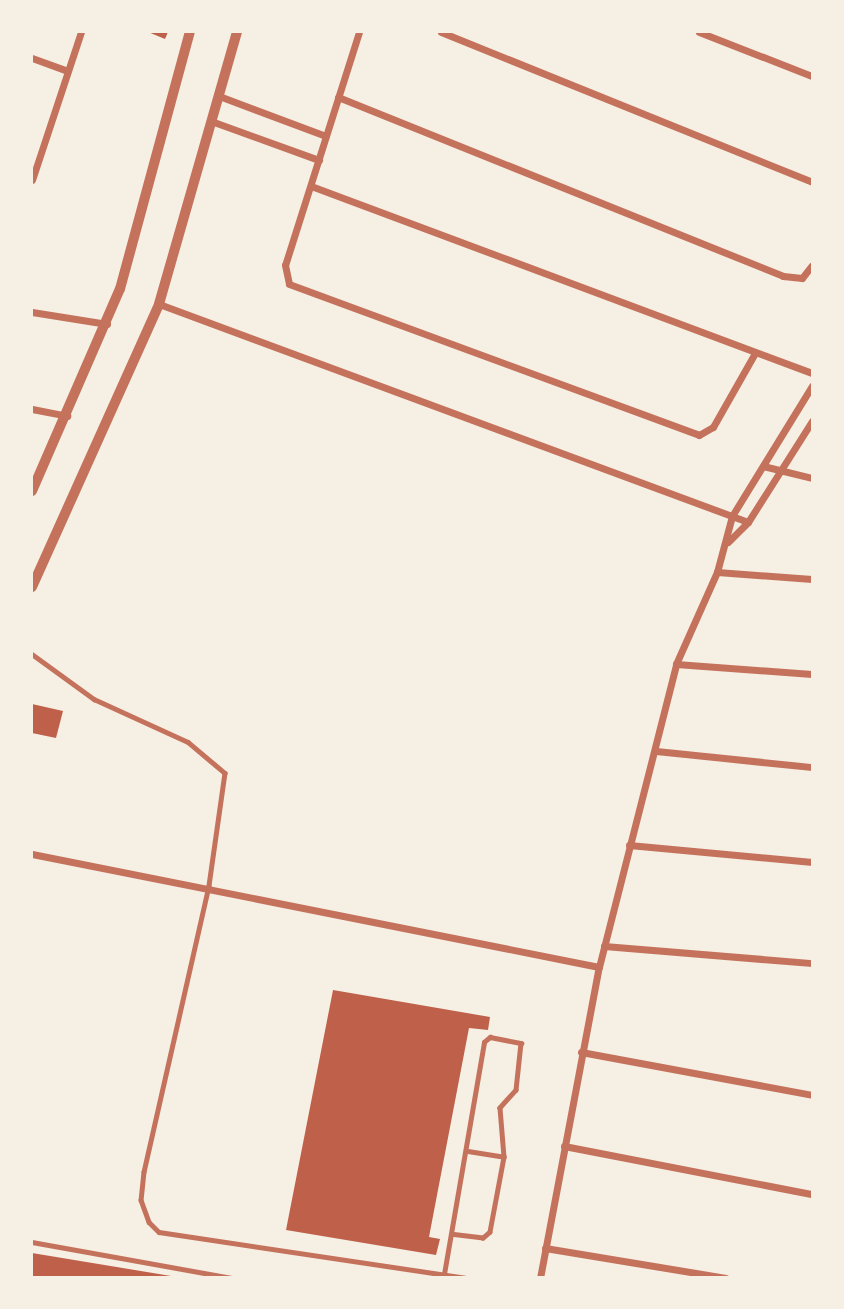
<!DOCTYPE html>
<html>
<head>
<meta charset="utf-8">
<style>
  body { margin:0 }
  #map { position:relative; width:844px; height:1309px; overflow:hidden; background:#f6efe4; font-family:Signika,sans-serif }
  div>[style] { position:absolute }
  .building>* { inset:0; background:#bf614a }
  .service>* { height:4.5px; margin:-2.25px; padding:0 2.25px; transform-origin:2.25px; border-radius:2.25px; background:#c5725c }
  .minor>* { height:7px; margin:-3.5px; padding:0 3.5px; transform-origin:3.5px; border-radius:3.5px; background:#c5725c }
  .tertiary>* { height:10px; margin:-5px; padding:0 5px; transform-origin:5px; border-radius:5px; background:#c5725c }
  span { translate:-50% -50%; white-space:nowrap; text-align:center; line-height:1.15; -webkit-text-stroke:7px #f6efe4; paint-order:stroke }
  .frame { position:absolute; inset:0; border:33px solid #f6efe4; pointer-events:none }
</style>
</head>
<body>
<div id="map">
  <div class="building">
    <i style="clip-path:polygon(148px 32px,168px 32px,165px 39px)"></i>
    <i style="clip-path:polygon(32px 704px,63px 711px,56px 738px,32px 733px)"></i>
    <i style="clip-path:polygon(333px 990px,490px 1017px,488px 1030px,469px 1028px,429px 1237px,440px 1239px,436px 1255px,286px 1230px)"></i>
    <i style="clip-path:polygon(32px 1253px,171px 1276px,170px 1278px,32px 1278px)"></i>
  </div>
  <div class="service">
    <i style="left:32px;top:654px;width:77px;rotate:36deg"></i>
    <i style="left:94px;top:699px;width:103px;rotate:24.6deg"></i>
    <i style="left:188px;top:742px;width:48px;rotate:40deg"></i>
    <i style="left:225px;top:773px;width:114px;rotate:98.1deg"></i>
    <i style="left:209px;top:886px;width:293px;rotate:102.8deg"></i>
    <i style="left:144px;top:1172px;width:28px;rotate:96deg"></i>
    <i style="left:141px;top:1200px;width:23px;rotate:70deg"></i>
    <i style="left:149px;top:1222px;width:14px;rotate:45deg"></i>
    <i style="left:159px;top:1232px;width:309px;rotate:8.5deg"></i>
    <i style="left:468px;top:1151px;width:36px;rotate:9deg"></i>
    <i style="left:32px;top:1242px;width:204px;rotate:10.2deg"></i>
    <i style="left:444px;top:1274px;width:235px;rotate:-80.2deg"></i>
    <i style="left:484px;top:1042px;width:8px;rotate:-40deg"></i>
    <i style="left:490px;top:1037px;width:32px;rotate:11deg"></i>
    <i style="left:521px;top:1043px;width:47px;rotate:96.1deg"></i>
    <i style="left:516px;top:1090px;width:24px;rotate:132deg"></i>
    <i style="left:500px;top:1108px;width:49px;rotate:85.3deg"></i>
    <i style="left:504px;top:1157px;width:76px;rotate:100.6deg"></i>
    <i style="left:490px;top:1232px;width:9px;rotate:139deg"></i>
    <i style="left:483px;top:1238px;width:31px;rotate:-173deg"></i>
  </div>
  <div class="minor">
    <i style="left:359px;top:32px;width:244px;rotate:107.6deg"></i>
    <i style="left:285px;top:265px;width:19px;rotate:78deg"></i>
    <i style="left:289px;top:284px;width:437px;rotate:20.2deg"></i>
    <i style="left:699px;top:435px;width:16px;rotate:-30deg"></i>
    <i style="left:713px;top:427px;width:85px;rotate:-60.4deg"></i>
    <i style="left:441px;top:32px;width:400px;rotate:22deg"></i>
    <i style="left:699px;top:32px;width:121px;rotate:21.3deg"></i>
    <i style="left:32px;top:58px;width:37px;rotate:20deg"></i>
    <i style="left:219px;top:96px;width:114px;rotate:20.5deg"></i>
    <i style="left:338px;top:97px;width:480px;rotate:21.9deg"></i>
    <i style="left:783px;top:276px;width:19px;rotate:6deg"></i>
    <i style="left:802px;top:278px;width:16px;rotate:-52deg"></i>
    <i style="left:211px;top:121px;width:115px;rotate:19.9deg"></i>
    <i style="left:32px;top:180px;width:156px;rotate:-71.7deg"></i>
    <i style="left:311px;top:186px;width:535px;rotate:20.47deg"></i>
    <i style="left:159px;top:304px;width:628px;rotate:20.31deg"></i>
    <i style="left:32px;top:312px;width:76px;rotate:9.1deg"></i>
    <i style="left:32px;top:409px;width:36px;rotate:11deg"></i>
    <i style="left:763px;top:466px;width:50px;rotate:13.8deg"></i>
    <i style="left:728px;top:542px;width:28px;rotate:-45deg"></i>
    <i style="left:748px;top:522px;width:120px;rotate:-57.6deg"></i>
    <i style="left:717px;top:572px;width:95px;rotate:4.2deg"></i>
    <i style="left:676px;top:664px;width:136px;rotate:4.2deg"></i>
    <i style="left:656px;top:751px;width:157px;rotate:5.9deg"></i>
    <i style="left:629px;top:845px;width:184px;rotate:5.3deg"></i>
    <i style="left:32px;top:854px;width:578px;rotate:11.27deg"></i>
    <i style="left:604px;top:946px;width:209px;rotate:4.7deg"></i>
    <i style="left:581px;top:1052px;width:235px;rotate:10.5deg"></i>
    <i style="left:564px;top:1146px;width:253px;rotate:11deg"></i>
    <i style="left:545px;top:1248px;width:183px;rotate:9.4deg"></i>
    <i style="left:540px;top:1278px;width:317px;rotate:-79.3deg"></i>
    <i style="left:599px;top:967px;width:313px;rotate:-75.7deg"></i>
    <i style="left:676px;top:664px;width:101px;rotate:-66deg"></i>
    <i style="left:717px;top:572px;width:58px;rotate:-75deg"></i>
    <i style="left:732px;top:516px;width:153px;rotate:-58.4deg"></i>
  </div>
  <div class="tertiary">
    <i style="left:32px;top:491px;width:220px;rotate:-66.5deg"></i>
    <i style="left:120px;top:289px;width:266px;rotate:-74.8deg"></i>
    <i style="left:32px;top:587px;width:310px;rotate:-65.8deg"></i>
    <i style="left:159px;top:304px;width:283px;rotate:-74deg"></i>
  </div>
  <div class="frame"></div>
</div>
</body>
</html>
